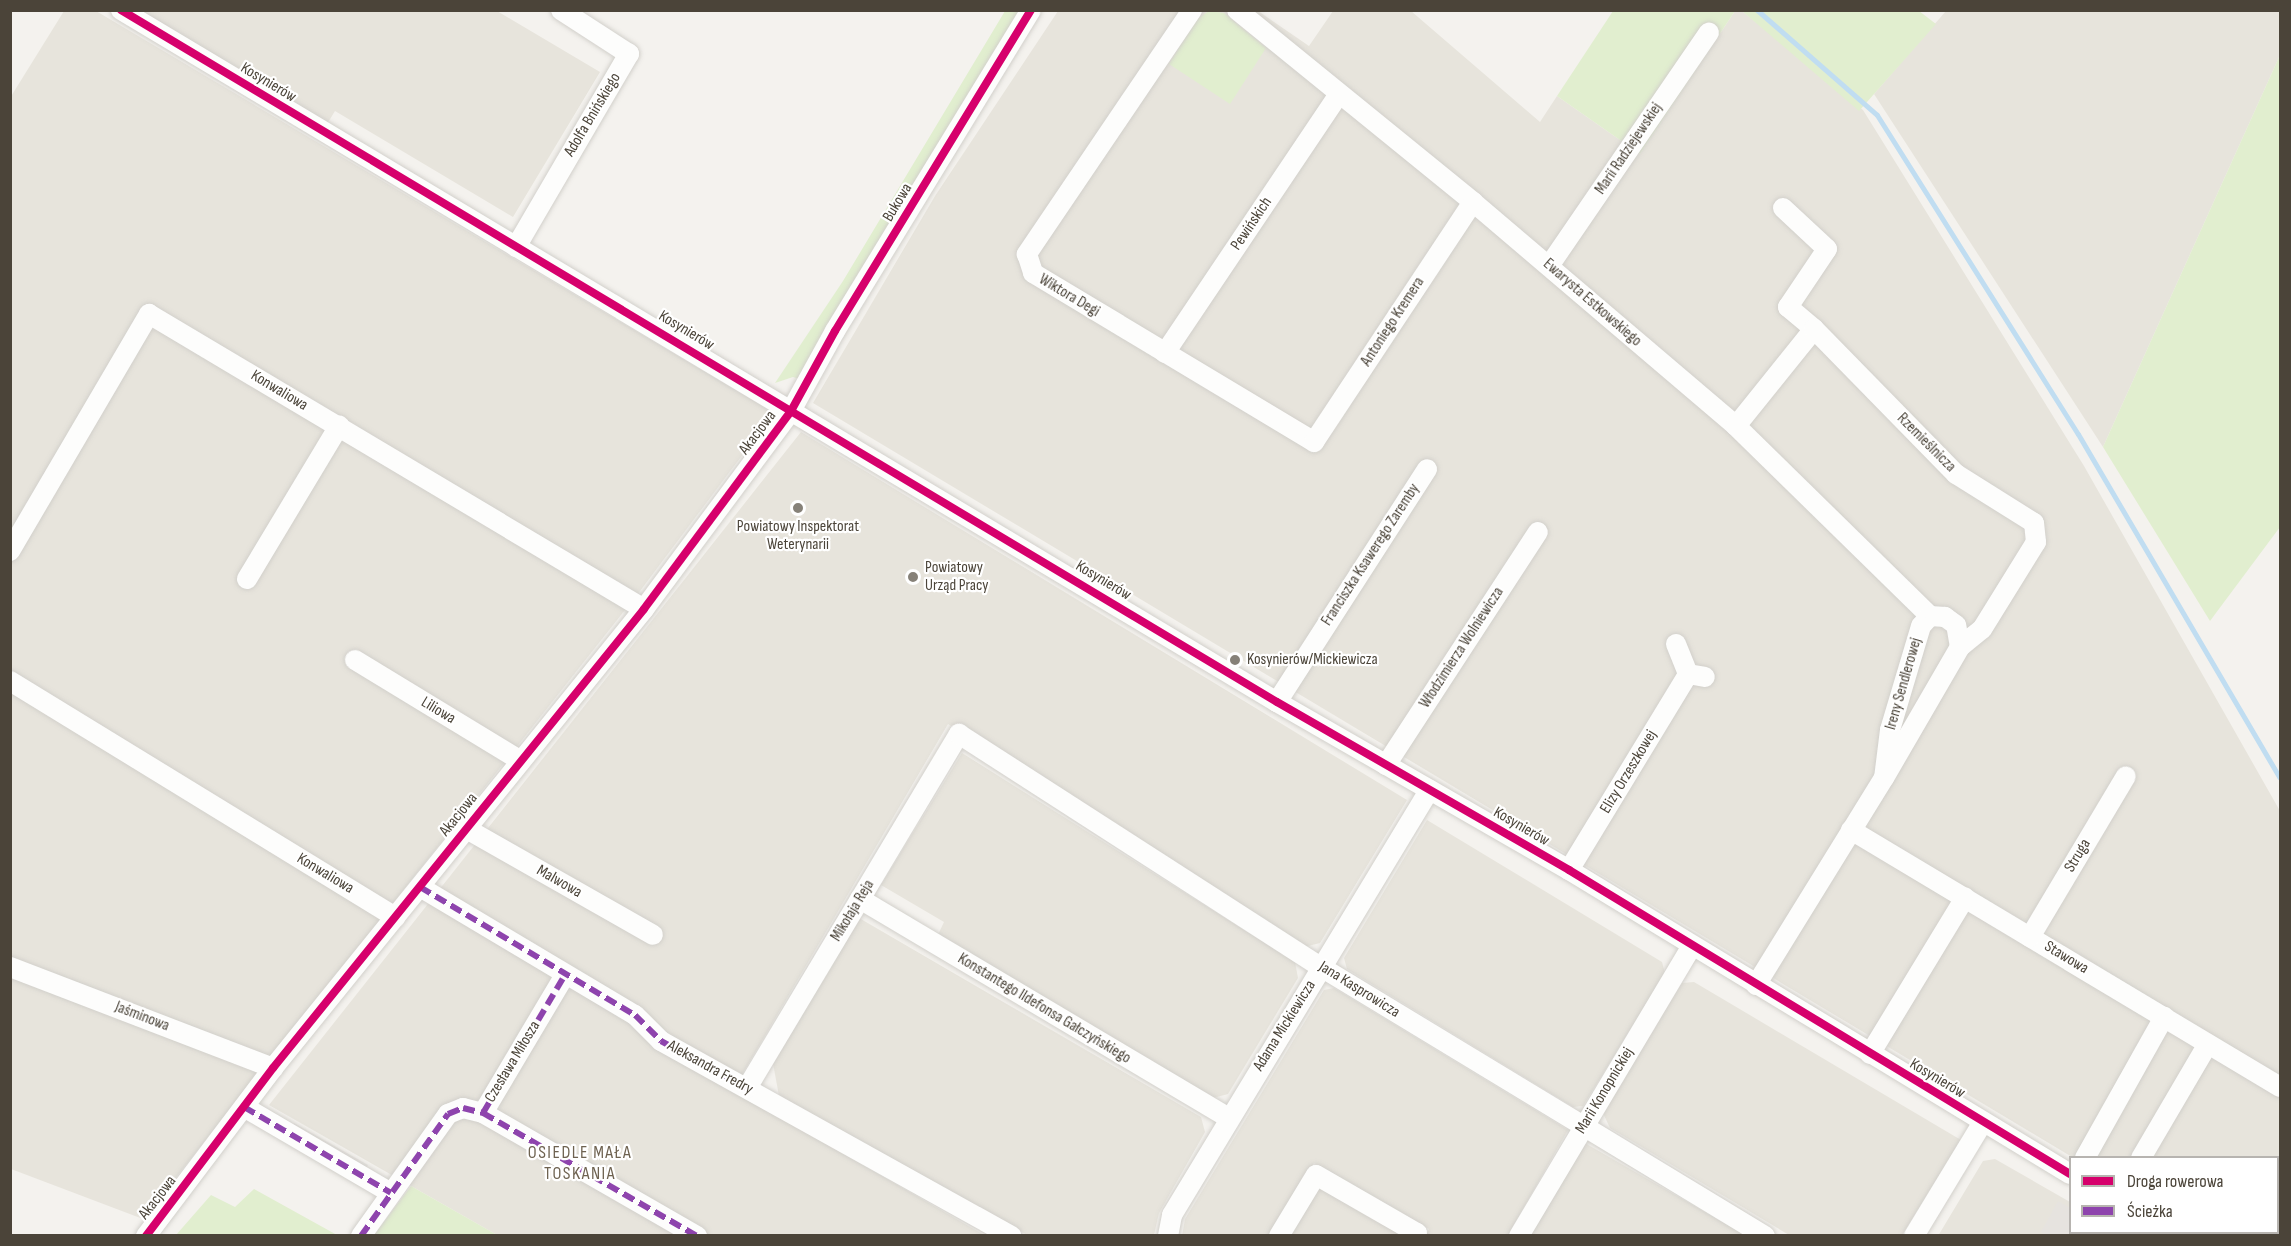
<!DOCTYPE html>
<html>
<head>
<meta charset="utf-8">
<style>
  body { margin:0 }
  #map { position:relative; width:2291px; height:1246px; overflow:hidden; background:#f4f2ee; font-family:"Sofia Sans Condensed",sans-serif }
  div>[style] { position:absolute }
  .residential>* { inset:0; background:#e7e4dc }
  .green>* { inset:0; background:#e1eecf }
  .parking>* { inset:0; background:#e6e3df }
  .stream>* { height:5px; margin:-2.5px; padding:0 2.5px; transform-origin:2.5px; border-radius:2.5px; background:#c0ddf1 }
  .roads { filter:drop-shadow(0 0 2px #d2d0cb) drop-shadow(0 0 2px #d2d0cb) }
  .minor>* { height:20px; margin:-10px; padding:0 10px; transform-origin:10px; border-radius:10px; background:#fdfdfc }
  .quiet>* { height:6px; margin-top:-3px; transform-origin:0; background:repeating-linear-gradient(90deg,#8e44ad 0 12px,transparent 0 18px) }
  .cycleway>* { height:8px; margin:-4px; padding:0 4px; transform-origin:4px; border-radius:4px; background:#d6006c }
  .dots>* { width:16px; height:16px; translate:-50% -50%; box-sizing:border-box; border:3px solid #fff; border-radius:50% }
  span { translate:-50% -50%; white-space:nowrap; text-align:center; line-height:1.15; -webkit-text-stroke:4.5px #fff; paint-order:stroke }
  .street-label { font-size:16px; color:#4b4439 }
  .poi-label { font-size:16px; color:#4b4439 }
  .left { translate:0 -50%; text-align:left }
  .neighbourhood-label { font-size:18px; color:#6e6250; letter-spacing:1.5px }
  .frame { position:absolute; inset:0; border:12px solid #4b4439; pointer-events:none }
  .legend { position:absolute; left:2069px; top:1156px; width:210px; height:78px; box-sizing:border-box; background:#fff; border:2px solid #b7b4b0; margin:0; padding:8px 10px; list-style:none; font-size:18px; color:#4b4439 }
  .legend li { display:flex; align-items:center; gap:12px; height:30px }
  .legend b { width:30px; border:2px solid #b7b4b0 }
</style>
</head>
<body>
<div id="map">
  <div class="residential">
    <i style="clip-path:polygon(64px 11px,96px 11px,774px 413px,640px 591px,143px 1219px,11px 1169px,10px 98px)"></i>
    <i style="clip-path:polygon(138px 11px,497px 11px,600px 72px,513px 217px,335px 111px,327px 124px)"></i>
    <i style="clip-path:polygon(1058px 11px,1258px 11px,1309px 46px,1333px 11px,1411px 11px,1540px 122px,1557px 96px,1640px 154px,1735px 11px,1742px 11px,1863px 110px,2084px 466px,2280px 811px,2280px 1235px,2199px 1233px,2278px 1232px,2278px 1158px,2072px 1157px,813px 403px,935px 196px)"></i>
    <i style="clip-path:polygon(1946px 11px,2280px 11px,2280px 55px,2103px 447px,1874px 94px)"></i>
    <i style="clip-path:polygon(801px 432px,1407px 800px,1320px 943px,1304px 947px,948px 724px,733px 1090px,984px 1235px,497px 1235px,269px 1105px)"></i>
    <i style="clip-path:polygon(962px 753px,1295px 962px,1298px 978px,1228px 1094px,1213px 1098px,936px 939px,944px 922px,881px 885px)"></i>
    <i style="clip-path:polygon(1427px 820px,1662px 962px,1665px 973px,1583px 1106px,1573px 1107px,1347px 969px,1344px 958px)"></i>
    <i style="clip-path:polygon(859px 918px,1201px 1117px,1205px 1132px,1159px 1213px,1154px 1235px,1027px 1235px,779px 1096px,772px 1058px)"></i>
    <i style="clip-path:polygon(1694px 982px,1961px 1140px,1902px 1235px,1789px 1235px,1610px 1128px,1603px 1113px,1682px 983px)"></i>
    <i style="clip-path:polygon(1334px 988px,1568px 1130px,1508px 1235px,1426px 1235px,1429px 1229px,1314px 1163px,1271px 1235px,1182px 1236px,1185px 1219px,1324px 990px)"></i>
    <i style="clip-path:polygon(1583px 1142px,1745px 1235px,1528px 1236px)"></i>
    <i style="clip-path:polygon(1995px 1159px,2070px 1202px,2070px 1232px,2129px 1235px,1938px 1236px,1983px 1161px)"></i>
    <i style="clip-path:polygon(1321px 1186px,1403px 1236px,1288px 1236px)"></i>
  </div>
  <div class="green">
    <i style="clip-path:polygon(1005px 11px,1021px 11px,833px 315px,799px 379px,793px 377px,775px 383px,843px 281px)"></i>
    <i style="clip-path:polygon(1209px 11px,1224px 13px,1266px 48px,1230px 104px,1169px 64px,1197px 19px)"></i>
    <i style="clip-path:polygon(1613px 11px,1735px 11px,1640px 154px,1557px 96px)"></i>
    <i style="clip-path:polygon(1742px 11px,1919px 11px,1936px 24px,1859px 111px)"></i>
    <i style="clip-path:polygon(2280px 55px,2280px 527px,2210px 621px,2103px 447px)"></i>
    <i style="clip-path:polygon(411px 1186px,497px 1235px,374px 1235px)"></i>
    <i style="clip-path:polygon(254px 1189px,337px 1235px,176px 1235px,211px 1195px,235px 1207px)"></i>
  </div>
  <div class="parking">
    <i style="clip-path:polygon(294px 1123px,368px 1165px,365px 1171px,291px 1129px)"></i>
    <i style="clip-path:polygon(2058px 1201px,2070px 1208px,2070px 1232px,2109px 1233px,2108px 1235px,2047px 1236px,2041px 1232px)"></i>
  </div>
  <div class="stream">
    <i style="left:1757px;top:10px;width:159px;rotate:41.2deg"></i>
    <i style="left:1877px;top:115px;width:377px;rotate:57.8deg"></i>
    <i style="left:2078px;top:434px;width:398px;rotate:59.6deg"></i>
  </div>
  <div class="roads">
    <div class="minor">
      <i style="left:121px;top:10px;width:1347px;rotate:30.91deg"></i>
      <i style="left:1277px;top:702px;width:337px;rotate:29.9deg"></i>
      <i style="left:1569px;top:870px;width:586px;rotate:31.25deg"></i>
      <i style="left:1192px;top:10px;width:295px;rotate:124.1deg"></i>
      <i style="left:1027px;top:254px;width:20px;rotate:72deg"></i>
      <i style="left:1033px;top:273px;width:328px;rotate:31deg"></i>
      <i style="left:1314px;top:442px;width:288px;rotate:-56.5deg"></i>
      <i style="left:1237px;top:10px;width:304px;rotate:39.1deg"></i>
      <i style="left:1473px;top:202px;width:345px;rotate:40.4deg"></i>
      <i style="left:1736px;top:426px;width:272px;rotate:44.4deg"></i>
      <i style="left:1783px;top:208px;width:60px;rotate:43deg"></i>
      <i style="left:1827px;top:249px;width:70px;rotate:123.9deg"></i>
      <i style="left:1788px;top:307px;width:34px;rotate:40deg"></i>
      <i style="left:516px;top:247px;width:224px;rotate:-59.7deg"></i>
      <i style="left:629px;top:54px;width:81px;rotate:-147.1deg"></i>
      <i style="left:1549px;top:266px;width:283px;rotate:-55.6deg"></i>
      <i style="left:1165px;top:353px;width:312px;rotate:-56.1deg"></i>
      <i style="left:1736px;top:426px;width:124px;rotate:-51.2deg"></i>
      <i style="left:1814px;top:329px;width:203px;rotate:45.6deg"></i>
      <i style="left:1956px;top:474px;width:92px;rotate:32.1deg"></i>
      <i style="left:2034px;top:523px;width:19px;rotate:84deg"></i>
      <i style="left:2036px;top:542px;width:102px;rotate:121.8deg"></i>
      <i style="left:1982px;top:629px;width:28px;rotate:141deg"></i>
      <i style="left:10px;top:551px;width:275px;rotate:-59.6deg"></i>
      <i style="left:149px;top:314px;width:576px;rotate:30.79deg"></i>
      <i style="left:247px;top:579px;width:179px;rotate:-59deg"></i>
      <i style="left:1676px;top:644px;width:32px;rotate:68deg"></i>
      <i style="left:1688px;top:674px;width:17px;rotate:10deg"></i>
      <i style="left:355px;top:660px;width:194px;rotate:31.3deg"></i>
      <i style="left:10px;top:681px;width:452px;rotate:31.5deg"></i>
      <i style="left:1277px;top:702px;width:277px;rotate:-57.2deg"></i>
      <i style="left:1386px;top:765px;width:278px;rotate:-56.9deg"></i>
      <i style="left:465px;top:828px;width:216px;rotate:29.6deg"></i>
      <i style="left:1851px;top:830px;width:500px;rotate:30.92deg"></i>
      <i style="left:1569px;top:870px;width:229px;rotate:-58.7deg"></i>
      <i style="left:420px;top:887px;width:250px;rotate:30.8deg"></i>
      <i style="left:635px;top:1015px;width:37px;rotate:45deg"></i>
      <i style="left:661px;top:1041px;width:401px;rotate:29.1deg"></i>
      <i style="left:860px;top:899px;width:429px;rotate:30.7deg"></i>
      <i style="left:2030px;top:937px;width:187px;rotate:-59.2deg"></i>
      <i style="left:10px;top:967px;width:282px;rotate:21deg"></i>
      <i style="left:1756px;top:985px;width:243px;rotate:-58.3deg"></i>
      <i style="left:1884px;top:778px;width:151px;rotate:-59.9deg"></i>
      <i style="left:1960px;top:647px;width:22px;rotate:-100deg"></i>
      <i style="left:1956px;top:625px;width:14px;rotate:-144deg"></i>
      <i style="left:1945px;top:617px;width:15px;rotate:-176deg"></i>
      <i style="left:1930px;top:616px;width:13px;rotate:132deg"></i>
      <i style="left:1921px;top:626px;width:109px;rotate:106.6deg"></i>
      <i style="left:1890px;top:730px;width:48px;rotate:97.1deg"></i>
      <i style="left:1870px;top:1054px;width:183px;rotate:-58.7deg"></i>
      <i style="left:747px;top:1088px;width:413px;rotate:-59.1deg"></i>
      <i style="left:959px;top:734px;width:431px;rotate:32.8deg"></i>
      <i style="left:1321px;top:967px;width:519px;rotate:31.21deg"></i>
      <i style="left:244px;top:1107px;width:170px;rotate:30.3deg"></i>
      <i style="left:483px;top:1113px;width:247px;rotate:29.9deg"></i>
      <i style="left:2085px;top:1158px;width:162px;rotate:-60.7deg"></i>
      <i style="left:2141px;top:1158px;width:132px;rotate:-59.6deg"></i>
      <i style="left:2168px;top:1232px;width:7px;rotate:34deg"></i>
      <i style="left:146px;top:1236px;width:211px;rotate:-52.9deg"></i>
      <i style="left:273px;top:1068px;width:590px;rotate:-51.05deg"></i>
      <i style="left:644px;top:609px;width:247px;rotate:-53.4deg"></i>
      <i style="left:791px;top:411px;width:91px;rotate:-61.2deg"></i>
      <i style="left:835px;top:331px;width:376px;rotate:-58.6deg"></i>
      <i style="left:361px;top:1236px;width:150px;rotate:-54.5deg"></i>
      <i style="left:448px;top:1114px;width:16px;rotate:-22deg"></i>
      <i style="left:463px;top:1108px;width:21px;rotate:14deg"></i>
      <i style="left:483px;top:1113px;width:161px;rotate:-59.3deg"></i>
      <i style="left:1168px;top:1236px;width:21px;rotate:-79deg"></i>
      <i style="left:1172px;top:1215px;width:497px;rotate:-58.8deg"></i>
      <i style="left:1279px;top:1236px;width:71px;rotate:-58.8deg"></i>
      <i style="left:1316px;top:1175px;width:116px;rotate:29.9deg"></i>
      <i style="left:1417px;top:1233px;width:4px;rotate:124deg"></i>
      <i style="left:1519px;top:1236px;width:336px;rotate:-59.2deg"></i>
      <i style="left:1914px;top:1236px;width:133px;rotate:-58.8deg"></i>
      <i style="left:2147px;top:1236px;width:4px;rotate:-63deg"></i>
    </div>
  </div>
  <div class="quiet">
    <i style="left:420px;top:887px;width:250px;rotate:30.8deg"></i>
    <i style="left:635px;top:1015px;width:37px;rotate:45deg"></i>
    <i style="left:661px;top:1041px;width:98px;rotate:28.7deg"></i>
    <i style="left:244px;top:1107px;width:170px;rotate:30.3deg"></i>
    <i style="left:483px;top:1113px;width:247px;rotate:29.9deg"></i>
    <i style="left:361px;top:1236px;width:150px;rotate:-54.5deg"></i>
    <i style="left:448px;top:1114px;width:16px;rotate:-22deg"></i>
    <i style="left:463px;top:1108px;width:21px;rotate:14deg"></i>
    <i style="left:483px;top:1113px;width:161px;rotate:-59.3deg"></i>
  </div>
  <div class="cycleway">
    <i style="left:121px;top:10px;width:1347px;rotate:30.91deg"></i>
    <i style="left:1277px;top:702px;width:337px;rotate:29.9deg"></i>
    <i style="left:1569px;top:870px;width:586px;rotate:31.25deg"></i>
    <i style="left:146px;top:1236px;width:211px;rotate:-52.9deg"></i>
    <i style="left:273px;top:1068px;width:590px;rotate:-51.05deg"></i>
    <i style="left:644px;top:609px;width:247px;rotate:-53.4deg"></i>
    <i style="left:791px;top:411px;width:91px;rotate:-61.2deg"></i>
    <i style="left:835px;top:331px;width:376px;rotate:-58.6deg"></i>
  </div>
  <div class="dots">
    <i style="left:798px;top:508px;background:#868178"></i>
    <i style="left:913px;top:577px;background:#868178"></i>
    <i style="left:1235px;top:660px;background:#868178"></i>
  </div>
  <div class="street-label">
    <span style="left:268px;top:83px;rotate:31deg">Kosynierów</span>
    <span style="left:593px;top:115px;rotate:-59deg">Adolfa Bnińskiego</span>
    <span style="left:1629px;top:149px;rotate:-56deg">Marii Radziejewskiej</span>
    <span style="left:898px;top:203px;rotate:-59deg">Bukowa</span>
    <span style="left:1252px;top:224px;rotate:-56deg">Pewińskich</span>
    <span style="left:1069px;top:296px;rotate:31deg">Wiktora Degi</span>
    <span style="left:1592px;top:303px;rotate:41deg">Ewarysta Estkowskiego</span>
    <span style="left:1393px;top:322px;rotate:-57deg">Antoniego Kremera</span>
    <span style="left:686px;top:331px;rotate:31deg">Kosynierów</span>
    <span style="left:279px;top:391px;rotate:31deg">Konwaliowa</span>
    <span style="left:758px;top:433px;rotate:-53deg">Akacjowa</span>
    <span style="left:1926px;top:443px;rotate:45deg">Rzemieślnicza</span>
    <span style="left:1371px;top:555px;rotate:-57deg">Franciszka Ksawerego Zaremby</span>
    <span style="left:1103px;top:581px;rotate:31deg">Kosynierów</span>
    <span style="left:1462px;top:648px;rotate:-57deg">Włodzimierza Wolniewicza</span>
    <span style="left:1904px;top:684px;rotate:-74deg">Ireny Sendlerowej</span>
    <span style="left:438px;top:711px;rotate:31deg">Liliowa</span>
    <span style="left:1629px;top:772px;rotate:-59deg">Elizy Orzeszkowej</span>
    <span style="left:459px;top:815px;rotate:-51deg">Akacjowa</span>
    <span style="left:1521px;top:827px;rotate:30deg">Kosynierów</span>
    <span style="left:2078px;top:856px;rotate:-59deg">Struga</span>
    <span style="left:325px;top:874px;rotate:31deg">Konwaliowa</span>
    <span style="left:559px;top:882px;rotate:30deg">Malwowa</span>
    <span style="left:853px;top:911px;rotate:-59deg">Mikołaja Reja</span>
    <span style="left:2066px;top:958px;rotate:31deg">Stawowa</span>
    <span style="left:1359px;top:990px;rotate:32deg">Jana Kasprowicza</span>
    <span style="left:1044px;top:1009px;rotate:31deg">Konstantego Ildefonsa Gałczyńskiego</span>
    <span style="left:142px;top:1017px;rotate:21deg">Jaśminowa</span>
    <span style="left:1285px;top:1026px;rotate:-58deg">Adama Mickiewicza</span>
    <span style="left:513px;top:1062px;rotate:-59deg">Czesława Miłosza</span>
    <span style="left:710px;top:1068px;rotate:29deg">Aleksandra Fredry</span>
    <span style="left:1937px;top:1079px;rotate:31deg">Kosynierów</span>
    <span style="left:1605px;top:1091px;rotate:-59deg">Marii Konopnickiej</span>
    <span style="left:158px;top:1198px;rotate:-52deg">Akacjowa</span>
  </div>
  <div class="poi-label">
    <span style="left:798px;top:536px">Powiatowy Inspektorat<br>Weterynarii</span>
    <span class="left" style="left:925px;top:577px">Powiatowy<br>Urząd Pracy</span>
    <span class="left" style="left:1247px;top:660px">Kosynierów/Mickiewicza</span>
  </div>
  <div class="neighbourhood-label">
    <span style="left:580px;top:1164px">OSIEDLE MAŁA<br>TOSKANIA</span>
  </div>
  <div class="frame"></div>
  <ul class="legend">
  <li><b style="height:8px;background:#d6006c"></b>Droga rowerowa</li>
  <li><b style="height:8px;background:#8e44ad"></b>Ścieżka</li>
  </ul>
</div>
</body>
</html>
